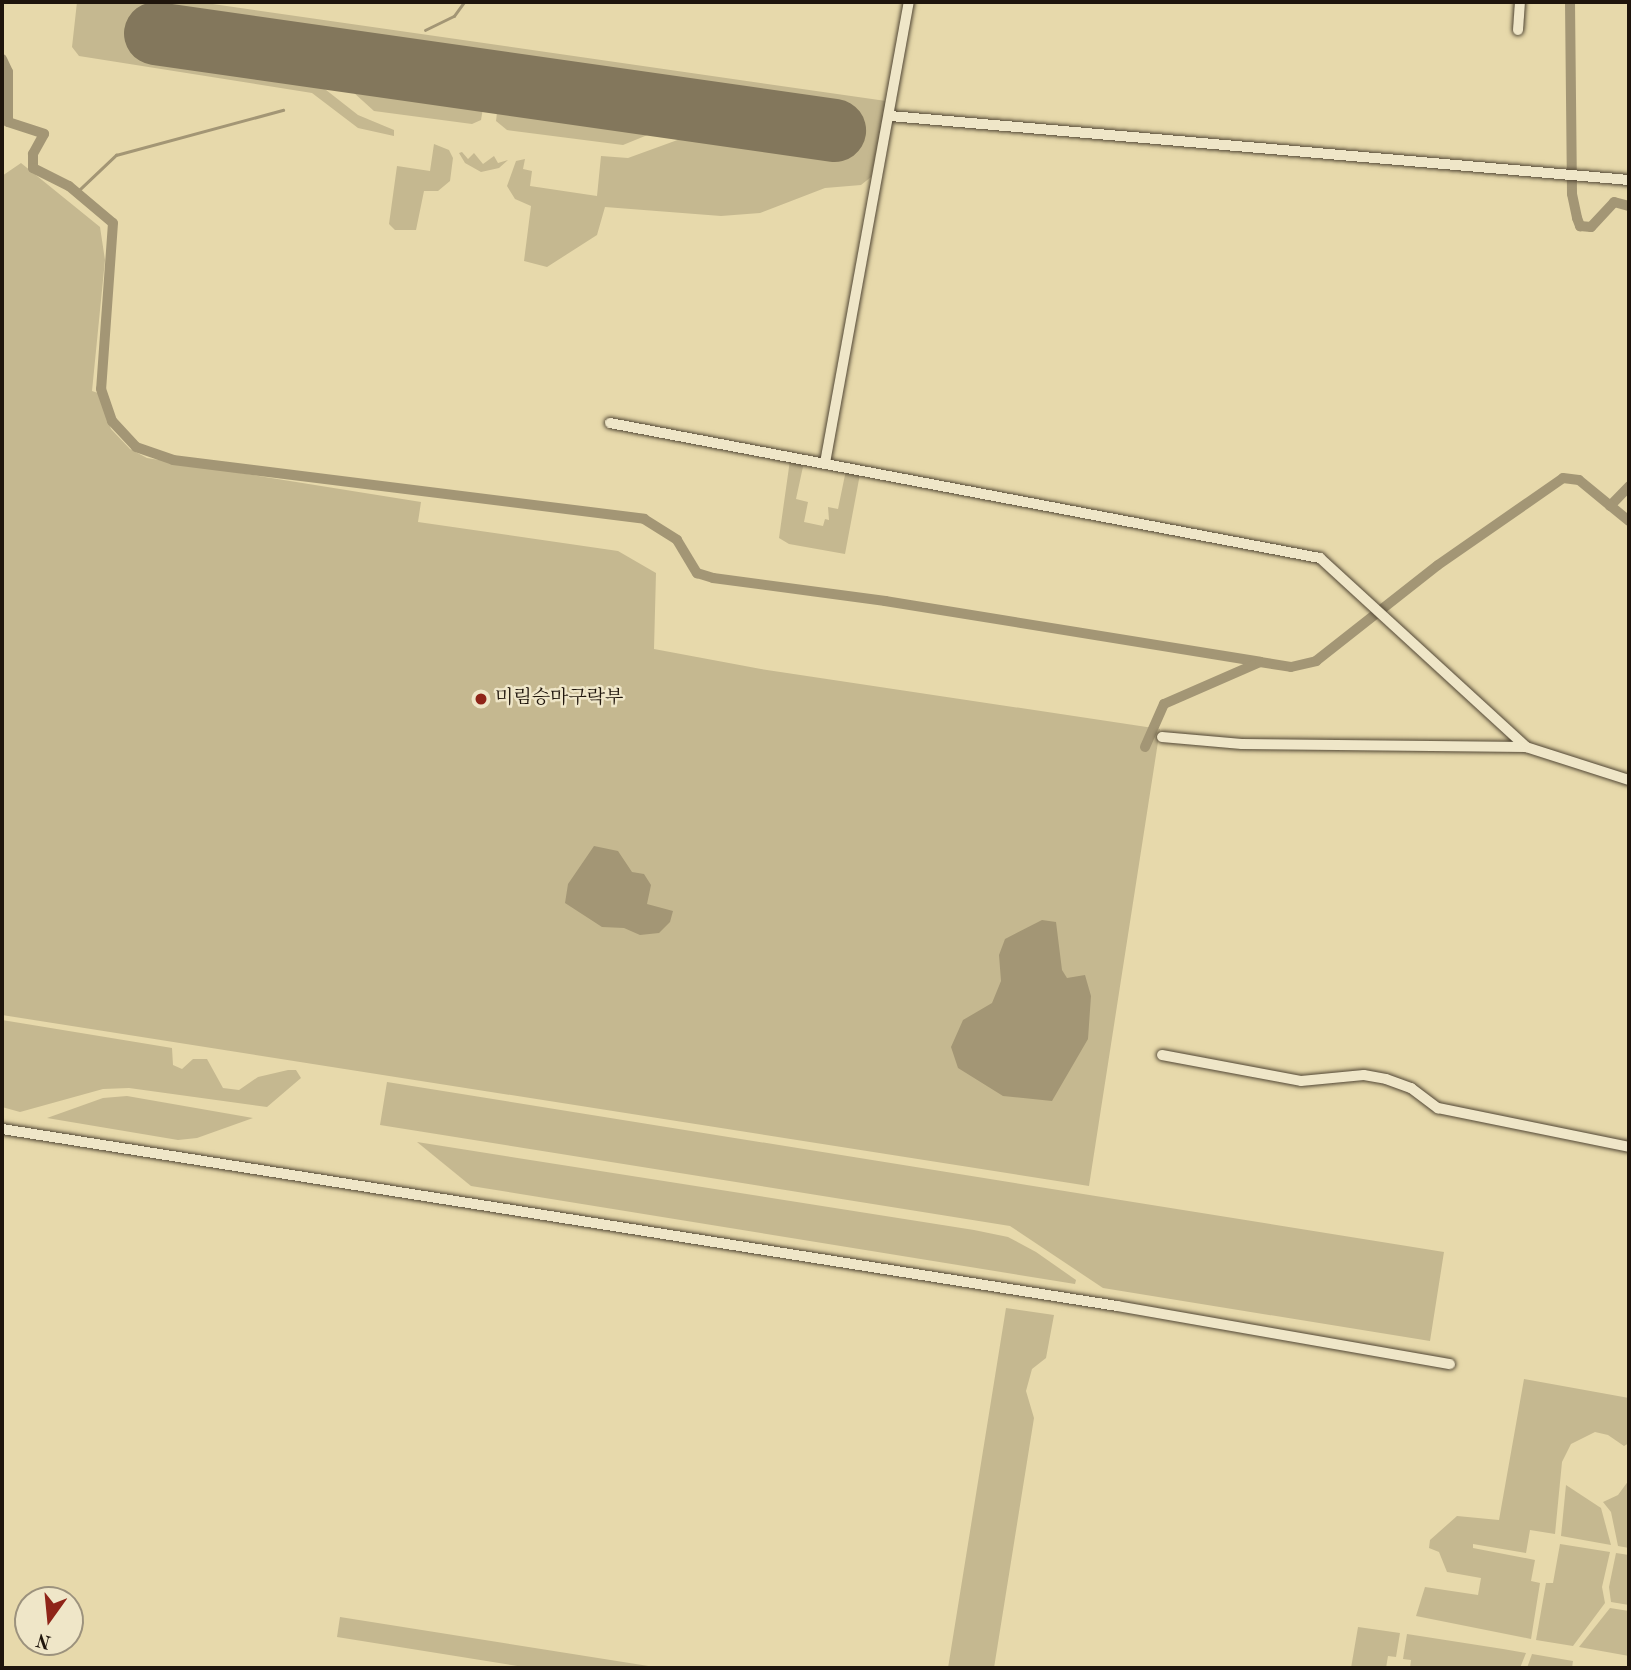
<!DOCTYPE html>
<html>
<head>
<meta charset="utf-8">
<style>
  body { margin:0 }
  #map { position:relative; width:1631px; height:1670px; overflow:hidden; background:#e7d9ab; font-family:"Old Standard TT","Noto Serif KR",serif }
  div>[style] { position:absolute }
  .green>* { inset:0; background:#c5b890 }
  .water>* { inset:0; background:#a39675 }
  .stream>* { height:2.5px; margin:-1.25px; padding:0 1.25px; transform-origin:1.25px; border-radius:1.25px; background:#a39675 }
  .canal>* { height:10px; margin:-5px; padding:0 5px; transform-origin:5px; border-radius:5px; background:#a39675 }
  .runway>* { height:63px; margin:-31.5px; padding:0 31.5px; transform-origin:31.5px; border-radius:31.5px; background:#83775c }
  .roads { filter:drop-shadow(0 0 2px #514634) drop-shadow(0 0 2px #514634) }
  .minor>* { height:10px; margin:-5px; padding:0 5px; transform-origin:5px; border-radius:5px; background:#efe6c8 }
  .dots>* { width:19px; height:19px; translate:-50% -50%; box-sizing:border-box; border:4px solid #efe6c8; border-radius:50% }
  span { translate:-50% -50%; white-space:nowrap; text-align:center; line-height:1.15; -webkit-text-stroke:5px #efe6c8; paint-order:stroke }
  .poi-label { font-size:19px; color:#1f150c }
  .left { translate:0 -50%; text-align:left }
  .frame { position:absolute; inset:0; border:4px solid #1f150c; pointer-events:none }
  .north { position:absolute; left:14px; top:1586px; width:70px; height:70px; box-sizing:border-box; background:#efe6c8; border:2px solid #9c927d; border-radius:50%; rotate:195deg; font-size:19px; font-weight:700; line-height:28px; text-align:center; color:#1f150c }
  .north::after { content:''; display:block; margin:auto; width:24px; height:32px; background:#8f2418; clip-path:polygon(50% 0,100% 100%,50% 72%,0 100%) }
</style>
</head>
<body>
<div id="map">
  <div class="green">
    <i style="clip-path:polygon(77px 2px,199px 2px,886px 101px,871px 177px,861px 185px,825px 188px,760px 213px,721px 216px,605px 207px,597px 235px,547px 267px,524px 261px,531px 206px,515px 199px,507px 186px,516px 161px,525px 159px,523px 169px,532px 171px,530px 186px,597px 196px,601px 156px,628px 158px,716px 126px,835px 145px,840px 117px,153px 16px,149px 46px,298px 68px,358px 115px,394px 130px,394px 136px,358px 128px,312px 93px,79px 56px,72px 47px)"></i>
    <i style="clip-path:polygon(347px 74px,478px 94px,484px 102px,481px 120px,472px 124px,374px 111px,343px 83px)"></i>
    <i style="clip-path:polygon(507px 97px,663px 119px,667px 127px,623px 145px,507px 130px,496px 121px,498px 104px)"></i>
    <i style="clip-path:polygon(434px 144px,449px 150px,453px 158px,450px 181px,438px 191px,424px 191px,416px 230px,395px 230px,389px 224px,397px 166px,430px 171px)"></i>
    <i style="clip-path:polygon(462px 152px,468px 159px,474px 153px,483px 164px,494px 156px,498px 163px,508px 160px,499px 168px,481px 172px,465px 163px,459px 153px)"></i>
    <i style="clip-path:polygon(21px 163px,100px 227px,105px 260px,92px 391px,98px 393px,111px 429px,130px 449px,147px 458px,421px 502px,418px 522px,618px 551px,656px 573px,654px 649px,761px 669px,1160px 729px,1089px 1186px,2px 1015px,2px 176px)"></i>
    <i style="clip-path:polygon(790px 460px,804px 462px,796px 499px,808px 502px,804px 522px,823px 526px,825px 519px,829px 520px,828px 507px,838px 509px,846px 470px,860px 474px,845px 554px,789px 544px,779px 538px)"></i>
    <i style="clip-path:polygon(2px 1020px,172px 1048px,173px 1065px,182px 1069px,193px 1059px,207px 1059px,223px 1088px,239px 1090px,258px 1077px,288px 1070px,296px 1070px,301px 1078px,267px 1107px,129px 1088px,103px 1089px,20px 1112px,2px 1107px)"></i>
    <i style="clip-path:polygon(387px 1082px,1444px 1252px,1430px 1341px,1103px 1288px,1010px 1226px,380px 1125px)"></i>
    <i style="clip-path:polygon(127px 1096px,253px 1118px,197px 1138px,178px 1140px,47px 1118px,103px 1098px)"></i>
    <i style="clip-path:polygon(417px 1142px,974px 1230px,1008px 1237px,1036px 1252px,1076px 1280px,1075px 1284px,471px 1186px)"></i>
    <i style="clip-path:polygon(1006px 1308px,1054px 1315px,1046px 1358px,1032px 1369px,1026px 1391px,1034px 1418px,994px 1668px,948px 1668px)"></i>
    <i style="clip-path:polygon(1524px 1379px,1629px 1398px,1629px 1443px,1624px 1446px,1608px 1435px,1595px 1432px,1571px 1444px,1562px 1462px,1555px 1534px,1530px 1530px,1526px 1553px,1473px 1544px,1473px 1548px,1535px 1560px,1531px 1581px,1540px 1583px,1531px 1639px,1416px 1616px,1425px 1587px,1478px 1595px,1481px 1578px,1447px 1572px,1439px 1552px,1429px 1548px,1430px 1540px,1457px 1516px,1499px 1520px)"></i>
    <i style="clip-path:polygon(1629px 1480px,1629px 1548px,1618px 1546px,1611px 1512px,1603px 1502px,1618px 1495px)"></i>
    <i style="clip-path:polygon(1566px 1485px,1601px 1508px,1611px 1545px,1561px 1536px)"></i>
    <i style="clip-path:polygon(1560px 1544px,1610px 1552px,1602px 1587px,1605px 1603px,1573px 1646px,1536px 1640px,1546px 1583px,1553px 1583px)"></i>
    <i style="clip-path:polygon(1616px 1553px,1629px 1555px,1629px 1605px,1611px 1602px,1609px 1587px)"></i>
    <i style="clip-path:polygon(1610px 1608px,1629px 1611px,1629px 1656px,1579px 1647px)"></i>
    <i style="clip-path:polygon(340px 1617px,661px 1668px,530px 1668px,337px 1637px)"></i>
    <i style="clip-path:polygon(1358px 1627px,1400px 1633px,1396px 1657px,1388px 1656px,1386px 1668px,1351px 1668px)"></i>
    <i style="clip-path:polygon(1407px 1634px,1503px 1649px,1526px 1653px,1520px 1668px,1410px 1668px,1411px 1660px,1403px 1659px)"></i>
    <i style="clip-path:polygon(1532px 1654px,1573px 1661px,1572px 1668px,1527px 1668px)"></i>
  </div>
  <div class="water">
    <i style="clip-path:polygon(594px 846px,618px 851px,632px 872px,644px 874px,651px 885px,647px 904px,673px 911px,670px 922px,659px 933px,640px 935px,624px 928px,602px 927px,565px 903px,568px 884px)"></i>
    <i style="clip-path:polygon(1042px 920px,1056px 922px,1062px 970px,1067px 978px,1085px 975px,1091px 996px,1088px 1039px,1052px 1101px,1003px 1096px,958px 1068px,951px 1047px,963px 1020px,992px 1003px,1001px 981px,999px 955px,1005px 939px)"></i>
  </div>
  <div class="stream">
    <i style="left:425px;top:30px;width:32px;rotate:-26deg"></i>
    <i style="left:454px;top:16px;width:17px;rotate:-54deg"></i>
    <i style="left:77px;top:192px;width:54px;rotate:-43.5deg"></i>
    <i style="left:116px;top:155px;width:173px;rotate:-15.1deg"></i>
  </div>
  <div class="canal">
    <i style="left:1570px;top:2px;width:192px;rotate:89.4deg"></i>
    <i style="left:1572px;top:194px;width:25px;rotate:78deg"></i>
    <i style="left:1577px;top:218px;width:9px;rotate:69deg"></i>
    <i style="left:1580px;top:226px;width:11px;rotate:5deg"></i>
    <i style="left:1591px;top:227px;width:34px;rotate:-47deg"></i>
    <i style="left:1614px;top:202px;width:16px;rotate:15deg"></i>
    <i style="left:2px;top:59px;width:14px;rotate:65deg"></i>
    <i style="left:8px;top:72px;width:50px;rotate:90deg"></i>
    <i style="left:8px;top:122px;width:38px;rotate:18deg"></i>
    <i style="left:44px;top:134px;width:23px;rotate:119deg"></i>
    <i style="left:33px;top:154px;width:14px;rotate:90deg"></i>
    <i style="left:33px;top:168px;width:40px;rotate:26.6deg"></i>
    <i style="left:69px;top:186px;width:57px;rotate:40.1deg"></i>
    <i style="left:113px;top:223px;width:166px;rotate:94.1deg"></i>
    <i style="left:101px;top:389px;width:34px;rotate:71deg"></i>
    <i style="left:112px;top:421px;width:35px;rotate:47deg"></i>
    <i style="left:136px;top:447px;width:39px;rotate:19deg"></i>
    <i style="left:173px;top:460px;width:475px;rotate:7.1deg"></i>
    <i style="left:644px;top:519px;width:39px;rotate:32deg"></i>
    <i style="left:677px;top:540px;width:39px;rotate:59deg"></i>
    <i style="left:697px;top:573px;width:17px;rotate:17deg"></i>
    <i style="left:713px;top:578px;width:174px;rotate:7.6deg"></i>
    <i style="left:885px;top:601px;width:380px;rotate:9.2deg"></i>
    <i style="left:1610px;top:506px;width:28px;rotate:-46deg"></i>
    <i style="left:1145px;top:747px;width:47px;rotate:-66.2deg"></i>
    <i style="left:1164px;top:704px;width:105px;rotate:-23.6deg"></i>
    <i style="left:1260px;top:662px;width:31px;rotate:9deg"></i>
    <i style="left:1291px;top:667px;width:26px;rotate:-13deg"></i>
    <i style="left:1316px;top:661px;width:155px;rotate:-38.2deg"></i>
    <i style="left:1438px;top:565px;width:152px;rotate:-34.8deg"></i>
    <i style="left:1563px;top:478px;width:16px;rotate:7deg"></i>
    <i style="left:1579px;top:480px;width:65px;rotate:39.4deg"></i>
  </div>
  <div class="runway">
    <i style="left:155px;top:33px;width:686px;rotate:8.13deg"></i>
  </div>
  <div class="roads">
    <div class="minor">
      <i style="left:1518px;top:30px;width:28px;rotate:-86deg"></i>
      <i style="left:890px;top:116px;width:742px;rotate:4.95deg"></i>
      <i style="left:610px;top:423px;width:723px;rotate:10.77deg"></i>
      <i style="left:1320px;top:558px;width:280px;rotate:42.5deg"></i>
      <i style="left:825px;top:463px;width:469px;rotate:-79.7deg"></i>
      <i style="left:1162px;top:737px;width:80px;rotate:5deg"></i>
      <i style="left:1242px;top:744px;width:284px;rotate:0.6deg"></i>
      <i style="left:1526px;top:747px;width:108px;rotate:17.8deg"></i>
      <i style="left:1162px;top:1055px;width:141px;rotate:10.6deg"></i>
      <i style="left:1301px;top:1081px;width:63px;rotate:-5.4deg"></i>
      <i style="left:1364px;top:1075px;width:22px;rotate:10deg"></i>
      <i style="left:1386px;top:1079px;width:27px;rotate:20deg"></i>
      <i style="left:1411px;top:1088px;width:34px;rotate:37deg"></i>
      <i style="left:1438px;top:1108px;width:195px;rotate:11.5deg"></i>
      <i style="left:2px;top:1129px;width:1129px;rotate:9.02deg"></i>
      <i style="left:1117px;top:1306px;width:338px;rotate:9.9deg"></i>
    </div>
  </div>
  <div class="dots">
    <i style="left:481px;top:699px;background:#8f2418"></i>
  </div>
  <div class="poi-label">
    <span class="left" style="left:495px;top:699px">미림승마구락부</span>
  </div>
  <div class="frame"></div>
  <div class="north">N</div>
</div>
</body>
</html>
